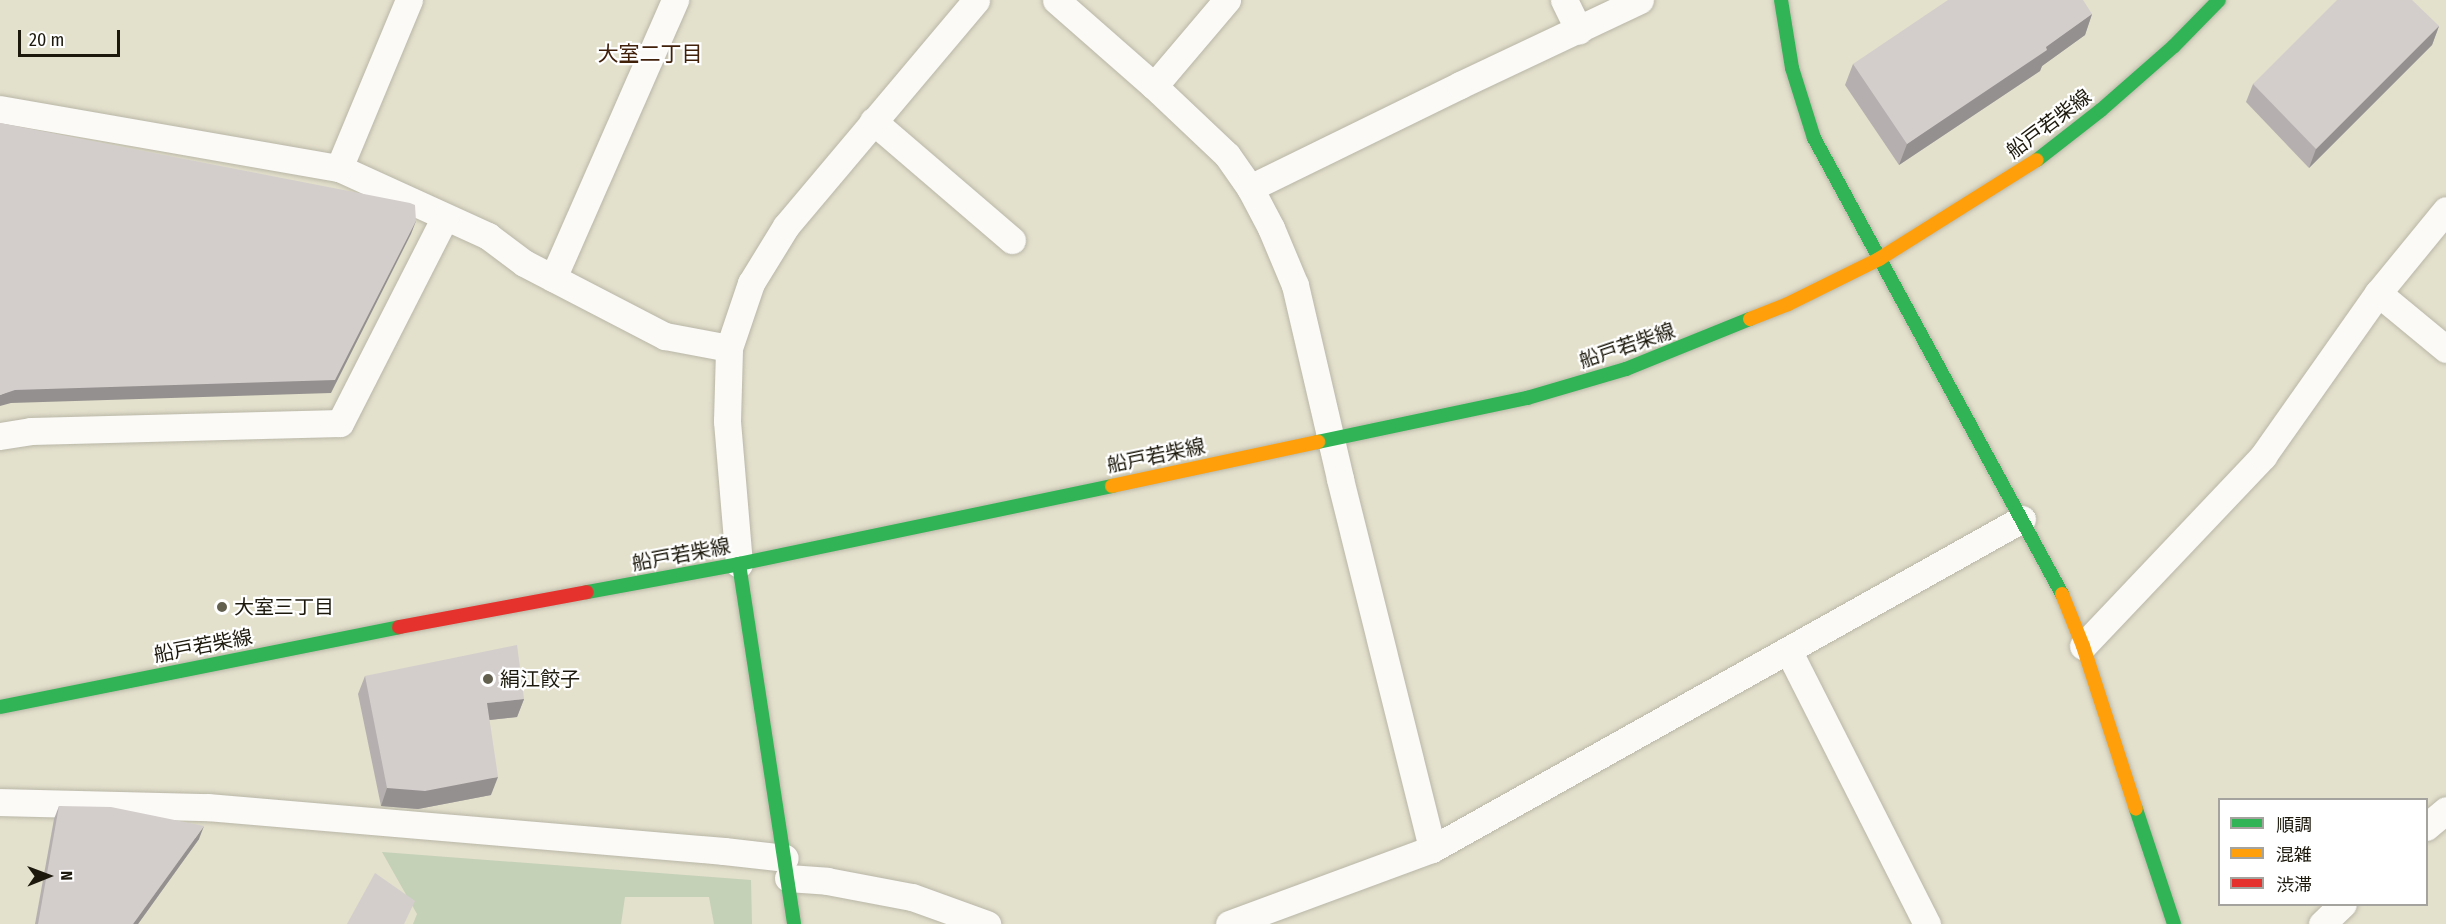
<!DOCTYPE html>
<html>
<head>
<meta charset="utf-8">
<style>
  body { margin:0 }
  #map { position:relative; width:2446px; height:924px; overflow:hidden; background:#e3e0cc; font-family:"Fira Sans Condensed","Noto Sans JP",sans-serif }
  div>[style] { position:absolute }
  .green>* { inset:0; background:#c4d1b7 }
  .roads { filter:drop-shadow(0 0 2px #b9b6a7) drop-shadow(0 0 2px #b9b6a7) }
  .street>* { height:27px; margin:-13.5px; padding:0 13.5px; transform-origin:13.5px; border-radius:13.5px; background:#fbfaf7 }
  .fast>* { height:14px; margin:-7px; padding:0 7px; transform-origin:7px; border-radius:7px; background:#30b455 }
  .slow>* { height:14px; margin:-7px; padding:0 7px; transform-origin:7px; border-radius:7px; background:#ff9f0a }
  .jam>* { height:14px; margin:-7px; padding:0 7px; transform-origin:7px; border-radius:7px; background:#e5322d }
  .wall>* { inset:0; background:#b5b0af }
  .shaded-wall>* { inset:0; background:#94908f }
  .building>* { inset:0; background:#d3cdcc }
  .dots>* { width:16px; height:16px; translate:-50% -50%; box-sizing:border-box; border:3px solid #fff; border-radius:50% }
  span { translate:-50% -50%; white-space:nowrap; text-align:center; line-height:1.15; -webkit-text-stroke:4.5px #fff; paint-order:stroke }
  .street-label { font-size:20px; color:#1c190c }
  .poi-label { font-size:20px; color:#1c190c }
  .left { translate:0 -50%; text-align:left }
  .neighbourhood-label { font-size:21px; color:#42210b }
  .legend { position:absolute; left:2218px; top:798px; width:210px; height:108px; box-sizing:border-box; background:#fff; border:2px solid #a4a39e; margin:0; padding:8px 10px; list-style:none; font-size:18px; color:#1c190c }
  .legend li { display:flex; align-items:center; gap:12px; height:30px }
  .legend b { width:30px; border:2px solid #a4a39e }
  .north { position:absolute; left:18px; top:846px; width:60px; height:60px; -webkit-text-stroke:4px #fff; paint-order:stroke; rotate:89deg; font-size:16px; font-weight:700; line-height:24px; text-align:center; color:#1c190c }
  .north::after { content:''; display:block; margin:auto; width:21px; height:27px; background:#1c190c; clip-path:polygon(50% 0,100% 100%,50% 72%,0 100%) }
  .scale { position:absolute; left:18px; top:30px; width:102px; height:27px; box-sizing:border-box; border:3px solid #1c190c; border-top:0; padding-left:8px; font-size:18px; line-height:21px; white-space:nowrap; color:#1c190c; -webkit-text-stroke:4px #fff; paint-order:stroke }
</style>
</head>
<body>
<div id="map">
  <div class="green">
    <i style="clip-path:polygon(382px 852px,751px 880px,752px 924px,714px 924px,709px 897px,625px 897px,621px 924px,413px 924px,417px 914px)"></i>
  </div>
  <div class="roads">
    <div class="street">
      <i style="left:1056px;top:0;width:130px;rotate:41.3deg"></i>
      <i style="left:1154px;top:86px;width:100px;rotate:43.4deg"></i>
      <i style="left:1227px;top:155px;width:40px;rotate:55.1deg"></i>
      <i style="left:1250px;top:188px;width:45px;rotate:62.3deg"></i>
      <i style="left:1271px;top:228px;width:62px;rotate:67.2deg"></i>
      <i style="left:1295px;top:285px;width:199px;rotate:76.9deg"></i>
      <i style="left:1340px;top:479px;width:381px;rotate:76deg"></i>
      <i style="left:1564px;top:0;width:34px;rotate:64deg"></i>
      <i style="left:1154px;top:86px;width:113px;rotate:-49.7deg"></i>
      <i style="left:0;top:109px;width:344px;rotate:9.9deg"></i>
      <i style="left:339px;top:168px;width:164px;rotate:24.5deg"></i>
      <i style="left:488px;top:236px;width:45px;rotate:36.9deg"></i>
      <i style="left:524px;top:263px;width:159px;rotate:27.4deg"></i>
      <i style="left:665px;top:336px;width:65px;rotate:10.6deg"></i>
      <i style="left:873px;top:121px;width:183px;rotate:40.6deg"></i>
      <i style="left:339px;top:168px;width:182px;rotate:-67.4deg"></i>
      <i style="left:1250px;top:188px;width:234px;rotate:-26.1deg"></i>
      <i style="left:1460px;top:85px;width:199px;rotate:-25.3deg"></i>
      <i style="left:553px;top:278px;width:304px;rotate:-66.3deg"></i>
      <i style="left:2378px;top:293px;width:88px;rotate:39.5deg"></i>
      <i style="left:0;top:436px;width:31px;rotate:-9deg"></i>
      <i style="left:31px;top:431px;width:309px;rotate:-1.5deg"></i>
      <i style="left:340px;top:423px;width:231px;rotate:-63deg"></i>
      <i style="left:739px;top:564px;width:144px;rotate:-94.8deg"></i>
      <i style="left:727px;top:421px;width:73px;rotate:-88.4deg"></i>
      <i style="left:729px;top:348px;width:69px;rotate:-71.3deg"></i>
      <i style="left:751px;top:283px;width:67px;rotate:-58.4deg"></i>
      <i style="left:786px;top:226px;width:295px;rotate:-49.9deg"></i>
      <i style="left:2083px;top:646px;width:262px;rotate:-46.5deg"></i>
      <i style="left:2263px;top:456px;width:199px;rotate:-54.8deg"></i>
      <i style="left:2378px;top:293px;width:107px;rotate:-50.7deg"></i>
      <i style="left:1789px;top:652px;width:305px;rotate:63.1deg"></i>
      <i style="left:0;top:802px;width:207px;rotate:1.4deg"></i>
      <i style="left:207px;top:807px;width:519px;rotate:4.86deg"></i>
      <i style="left:724px;top:851px;width:61px;rotate:6.5deg"></i>
      <i style="left:2426px;top:827px;width:26px;rotate:-40deg"></i>
      <i style="left:788px;top:878px;width:39px;rotate:4deg"></i>
      <i style="left:827px;top:881px;width:86px;rotate:10.7deg"></i>
      <i style="left:912px;top:897px;width:80px;rotate:19.8deg"></i>
      <i style="left:1229px;top:924px;width:216px;rotate:-20.3deg"></i>
      <i style="left:1432px;top:849px;width:676px;rotate:-29.22deg"></i>
      <i style="left:2322px;top:924px;width:29px;rotate:-44deg"></i>
    </div>
    <div class="fast">
      <i style="left:1781px;top:0;width:69px;rotate:80.8deg"></i>
      <i style="left:1792px;top:68px;width:73px;rotate:72.6deg"></i>
      <i style="left:1814px;top:138px;width:519px;rotate:61.46deg"></i>
      <i style="left:2037px;top:160px;width:81px;rotate:-38deg"></i>
      <i style="left:2101px;top:110px;width:97px;rotate:-41.2deg"></i>
      <i style="left:2174px;top:46px;width:64px;rotate:-45.6deg"></i>
      <i style="left:1318px;top:442px;width:214px;rotate:-11.9deg"></i>
      <i style="left:1527px;top:398px;width:103px;rotate:-16.3deg"></i>
      <i style="left:1626px;top:369px;width:134px;rotate:-22deg"></i>
      <i style="left:739px;top:564px;width:364px;rotate:81.3deg"></i>
      <i style="left:587px;top:592px;width:155px;rotate:-10.4deg"></i>
      <i style="left:739px;top:564px;width:381px;rotate:-11.8deg"></i>
      <i style="left:0;top:707px;width:407px;rotate:-11.3deg"></i>
      <i style="left:2136px;top:809px;width:121px;rotate:71.7deg"></i>
    </div>
    <div class="slow">
      <i style="left:1750px;top:319px;width:41px;rotate:-21.5deg"></i>
      <i style="left:1788px;top:304px;width:102px;rotate:-26.3deg"></i>
      <i style="left:1879px;top:259px;width:186px;rotate:-32.1deg"></i>
      <i style="left:1112px;top:486px;width:211px;rotate:-12.1deg"></i>
      <i style="left:2062px;top:594px;width:56px;rotate:68deg"></i>
      <i style="left:2083px;top:646px;width:171px;rotate:72deg"></i>
    </div>
    <div class="jam">
      <i style="left:399px;top:627px;width:191px;rotate:-10.5deg"></i>
    </div>
  </div>
  <div class="wall">
    <i style="clip-path:polygon(2092px 14px,2085px 35px,2042px 66px,2040px 71px,1899px 165px,1845px 85px,1853px 64px)"></i>
    <i style="clip-path:polygon(2439px 26px,2432px 45px,2309px 168px,2246px 102px,2253px 84px)"></i>
    <i style="clip-path:polygon(365px 676px,524px 699px,517px 717px,489px 720px,491px 795px,418px 809px,381px 806px,358px 694px)"></i>
    <i style="clip-path:polygon(59px 806px,199px 839px,138px 924px,35px 924px,54px 819px)"></i>
  </div>
  <div class="shaded-wall">
    <i style="clip-path:polygon(2092px 14px,2085px 35px,2042px 66px,2040px 71px,1899px 165px,1907px 144px)"></i>
    <i style="clip-path:polygon(2439px 26px,2432px 45px,2309px 168px,2316px 149px)"></i>
    <i style="clip-path:polygon(416px 221px,411px 234px,331px 393px,11px 403px,0 406px,0 395px)"></i>
    <i style="clip-path:polygon(524px 699px,517px 717px,480px 721px,487px 703px)"></i>
    <i style="clip-path:polygon(498px 777px,491px 795px,418px 809px,381px 806px,387px 788px)"></i>
    <i style="clip-path:polygon(204px 826px,199px 839px,138px 924px,133px 924px)"></i>
  </div>
  <div class="building">
    <i style="clip-path:polygon(1948px 0,2083px 0,2092px 14px,2046px 47px,2047px 50px,1907px 144px,1853px 64px)"></i>
    <i style="clip-path:polygon(2337px 0,2412px 0,2439px 26px,2316px 149px,2253px 84px)"></i>
    <i style="clip-path:polygon(0 123px,410px 203px,415px 205px,416px 221px,335px 380px,15px 390px,0 395px)"></i>
    <i style="clip-path:polygon(517px 645px,524px 699px,487px 703px,498px 777px,425px 791px,387px 788px,365px 676px)"></i>
    <i style="clip-path:polygon(59px 806px,111px 807px,204px 826px,133px 924px,38px 924px)"></i>
    <i style="clip-path:polygon(375px 873px,415px 901px,404px 924px,347px 924px)"></i>
  </div>
  <div class="dots">
    <i style="left:222px;top:607px;background:#625f4f"></i>
    <i style="left:488px;top:679px;background:#625f4f"></i>
  </div>
  <div class="street-label">
    <span style="left:2049px;top:124px;rotate:-37deg">船戸若柴線</span>
    <span style="left:1627px;top:346px;rotate:-19deg">船戸若柴線</span>
    <span style="left:1156px;top:456px;rotate:-12deg">船戸若柴線</span>
    <span style="left:681px;top:555px;rotate:-11deg">船戸若柴線</span>
    <span style="left:203px;top:646px;rotate:-11deg">船戸若柴線</span>
  </div>
  <div class="poi-label">
    <span class="left" style="left:234px;top:607px">大室三丁目</span>
    <span class="left" style="left:500px;top:679px">絹江餃子</span>
  </div>
  <div class="neighbourhood-label">
    <span style="left:650px;top:54px">大室二丁目</span>
  </div>
  <ul class="legend">
  <li><b style="height:8px;background:#30b455"></b>順調</li>
  <li><b style="height:8px;background:#ff9f0a"></b>混雑</li>
  <li><b style="height:8px;background:#e5322d"></b>渋滞</li>
  </ul>
  <div class="north">N</div>
  <div class="scale">20 m</div>
</div>
</body>
</html>
